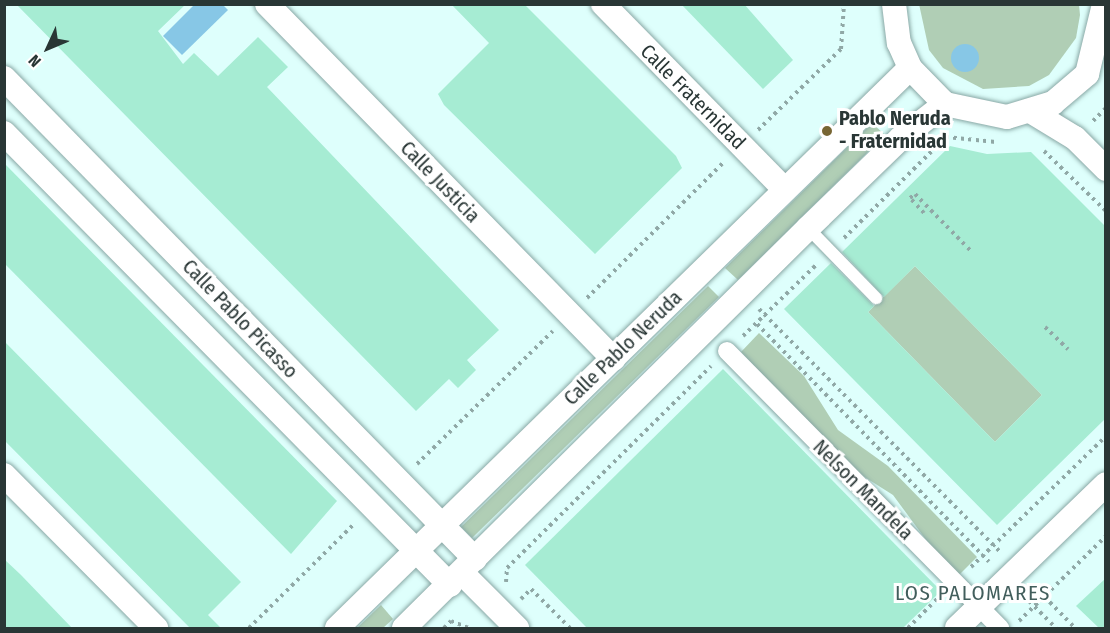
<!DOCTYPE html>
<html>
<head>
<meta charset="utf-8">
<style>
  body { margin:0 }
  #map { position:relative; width:1110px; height:633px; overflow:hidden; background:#defffc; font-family:"Fira Sans Condensed",sans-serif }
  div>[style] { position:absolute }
  .green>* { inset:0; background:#b0ceb5 }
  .water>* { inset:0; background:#87c7e6 }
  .round { border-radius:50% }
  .building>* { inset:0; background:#a6ecd3 }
  .path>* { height:4px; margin-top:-2px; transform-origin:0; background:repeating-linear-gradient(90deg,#90a8a6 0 3px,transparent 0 7.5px) }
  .roads { filter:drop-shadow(0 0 2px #89a8a5) drop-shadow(0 0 2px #89a8a5) }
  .service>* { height:12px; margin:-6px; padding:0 6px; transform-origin:6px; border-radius:6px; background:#fff }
  .pedestrian>* { height:18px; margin:-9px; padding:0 9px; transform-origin:9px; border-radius:9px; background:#fff }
  .minor>* { height:24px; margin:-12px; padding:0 12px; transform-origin:12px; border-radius:12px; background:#fff }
  .dots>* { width:16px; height:16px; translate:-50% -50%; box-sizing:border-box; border:3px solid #fff; border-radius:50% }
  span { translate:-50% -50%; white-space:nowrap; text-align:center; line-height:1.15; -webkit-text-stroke:6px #fff; paint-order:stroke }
  .street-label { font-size:20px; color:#293635 }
  .poi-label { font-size:20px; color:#293635; font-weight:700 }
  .left { translate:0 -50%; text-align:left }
  .neighbourhood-label { font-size:21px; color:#425e5c; letter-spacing:1.5px }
  .frame { position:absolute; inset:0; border:6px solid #293635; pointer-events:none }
  .north { position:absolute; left:18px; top:18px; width:60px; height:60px; -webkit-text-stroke:4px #fff; paint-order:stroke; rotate:226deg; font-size:16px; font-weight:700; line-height:24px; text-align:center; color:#293635 }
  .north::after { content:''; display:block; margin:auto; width:21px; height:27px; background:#293635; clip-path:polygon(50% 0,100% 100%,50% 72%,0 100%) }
</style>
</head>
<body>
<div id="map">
  <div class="green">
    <i style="clip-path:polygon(919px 4px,1079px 5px,1080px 15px,1076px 38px,1049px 75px,1029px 86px,983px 89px,943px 68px,929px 50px)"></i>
    <i style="clip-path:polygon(872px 123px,885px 135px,738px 280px,725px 268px)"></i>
    <i style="clip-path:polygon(915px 266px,1042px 395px,995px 442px,868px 312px)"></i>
    <i style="clip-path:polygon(708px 286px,719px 297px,472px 538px,461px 527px)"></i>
    <i style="clip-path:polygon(759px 333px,804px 376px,838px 430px,888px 466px,977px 557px,955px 579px,893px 495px,833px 457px,741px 352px)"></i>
    <i style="clip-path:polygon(381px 605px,393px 619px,383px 628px,357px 628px)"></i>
  </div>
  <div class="water">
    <i style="clip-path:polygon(194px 5px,223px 5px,228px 10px,182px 55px,163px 36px)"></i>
    <i class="round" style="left:951px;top:44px;width:28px;height:28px"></i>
  </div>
  <div class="building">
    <i style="clip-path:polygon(16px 4px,186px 4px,158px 31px,183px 64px,194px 53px,218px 76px,258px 37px,288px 67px,267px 87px,499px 330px,467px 360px,476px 370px,458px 388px,449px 379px,416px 411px)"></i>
    <i style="clip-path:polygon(451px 4px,524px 4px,676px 156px,682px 168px,595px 254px,444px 105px,438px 94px,489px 43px)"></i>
    <i style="clip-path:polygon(681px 4px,744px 4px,793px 60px,763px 89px)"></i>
    <i style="clip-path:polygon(950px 146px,987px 154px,1031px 152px,1106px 227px,1106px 418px,997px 525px,784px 309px,831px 263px,874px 306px,868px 312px,995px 442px,1042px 395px,915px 266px,884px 297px,842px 252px)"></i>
    <i style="clip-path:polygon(4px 163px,337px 501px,291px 554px,4px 263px)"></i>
    <i style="clip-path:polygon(4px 341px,241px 582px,208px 615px,221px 628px,190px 628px,4px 440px)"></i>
    <i style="clip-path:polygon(723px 369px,941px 591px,903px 628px,587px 628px,525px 565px)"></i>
    <i style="clip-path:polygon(4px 559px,21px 575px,72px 628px,4px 628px)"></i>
    <i style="clip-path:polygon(1106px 578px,1106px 628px,1099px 628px,1076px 606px)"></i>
  </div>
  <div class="path">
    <i style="left:1093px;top:121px;width:18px;rotate:-45deg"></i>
    <i style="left:758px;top:130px;width:116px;rotate:-44.3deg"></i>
    <i style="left:841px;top:49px;width:45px;rotate:-86.2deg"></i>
    <i style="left:1044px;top:151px;width:86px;rotate:44.1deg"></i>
    <i style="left:924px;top:213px;width:21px;rotate:-133deg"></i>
    <i style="left:910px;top:198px;width:6px;rotate:-39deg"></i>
    <i style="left:915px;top:194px;width:80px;rotate:45.5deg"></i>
    <i style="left:844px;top:238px;width:144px;rotate:-44.7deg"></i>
    <i style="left:946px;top:137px;width:50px;rotate:5.7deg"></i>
    <i style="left:587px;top:298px;width:193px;rotate:-44.8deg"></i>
    <i style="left:759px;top:309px;width:344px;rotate:45.2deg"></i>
    <i style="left:757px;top:324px;width:332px;rotate:45.7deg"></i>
    <i style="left:1045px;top:327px;width:32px;rotate:44deg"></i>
    <i style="left:743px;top:336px;width:103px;rotate:-44.2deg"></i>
    <i style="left:417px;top:464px;width:190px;rotate:-44.4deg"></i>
    <i style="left:971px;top:567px;width:188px;rotate:-44.1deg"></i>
    <i style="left:506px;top:582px;width:14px;rotate:-86deg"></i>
    <i style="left:507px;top:568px;width:287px;rotate:-44.7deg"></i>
    <i style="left:1034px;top:586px;width:59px;rotate:45.7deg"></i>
    <i style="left:1024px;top:596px;width:45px;rotate:45deg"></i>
    <i style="left:521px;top:599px;width:14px;rotate:-45deg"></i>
    <i style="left:531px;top:589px;width:55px;rotate:45deg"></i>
    <i style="left:1019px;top:621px;width:122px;rotate:-44.3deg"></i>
    <i style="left:249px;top:628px;width:149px;rotate:-44.7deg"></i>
    <i style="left:444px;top:628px;width:10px;rotate:-45deg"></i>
    <i style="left:451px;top:621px;width:19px;rotate:21deg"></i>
    <i style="left:908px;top:628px;width:44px;rotate:-45deg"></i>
  </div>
  <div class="roads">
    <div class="service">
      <i style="left:808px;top:228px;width:98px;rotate:45.8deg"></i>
    </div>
    <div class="pedestrian">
      <i style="left:727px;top:351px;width:389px;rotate:45.4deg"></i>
    </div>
    <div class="minor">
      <i style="left:267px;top:4px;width:496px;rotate:45.7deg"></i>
      <i style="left:603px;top:4px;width:259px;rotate:45.6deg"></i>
      <i style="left:894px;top:4px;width:39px;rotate:83deg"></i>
      <i style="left:899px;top:43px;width:27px;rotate:66deg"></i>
      <i style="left:910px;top:68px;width:50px;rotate:45.8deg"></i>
      <i style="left:945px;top:104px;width:63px;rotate:11.8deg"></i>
      <i style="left:1007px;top:117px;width:48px;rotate:-16.9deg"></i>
      <i style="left:1053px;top:103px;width:45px;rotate:-40.5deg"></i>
      <i style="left:1087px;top:74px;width:72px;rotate:-76.3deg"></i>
      <i style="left:4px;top:78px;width:673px;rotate:45.6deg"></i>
      <i style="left:1032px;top:112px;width:50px;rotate:31.2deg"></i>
      <i style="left:1075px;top:138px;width:44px;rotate:45deg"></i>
      <i style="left:4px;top:133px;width:635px;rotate:45.38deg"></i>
      <i style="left:4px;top:475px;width:216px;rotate:45.2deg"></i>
      <i style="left:462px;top:573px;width:78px;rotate:45deg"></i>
      <i style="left:337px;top:628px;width:801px;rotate:-44.34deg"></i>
      <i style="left:404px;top:628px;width:569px;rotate:-44.71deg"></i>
      <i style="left:808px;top:228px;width:129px;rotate:-44.1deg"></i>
      <i style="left:901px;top:138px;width:56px;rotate:-37.7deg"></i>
      <i style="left:957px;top:628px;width:207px;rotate:-44deg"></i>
    </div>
  </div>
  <div class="dots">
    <i style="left:827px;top:131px;background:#786634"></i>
  </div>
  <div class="street-label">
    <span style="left:693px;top:97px;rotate:45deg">Calle Fraternidad</span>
    <span style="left:440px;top:182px;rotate:46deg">Calle Justicia</span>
    <span style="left:240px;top:319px;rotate:46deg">Calle Pablo Picasso</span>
    <span style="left:623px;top:348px;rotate:-44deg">Calle Pablo Neruda</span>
    <span style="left:863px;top:490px;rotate:45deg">Nelson Mandela</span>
  </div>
  <div class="poi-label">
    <span class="left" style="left:839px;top:130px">Pablo Neruda<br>- Fraternidad</span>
  </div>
  <div class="neighbourhood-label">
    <span style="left:973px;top:593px">LOS PALOMARES</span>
  </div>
  <div class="frame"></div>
  <div class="north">N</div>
</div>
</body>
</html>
